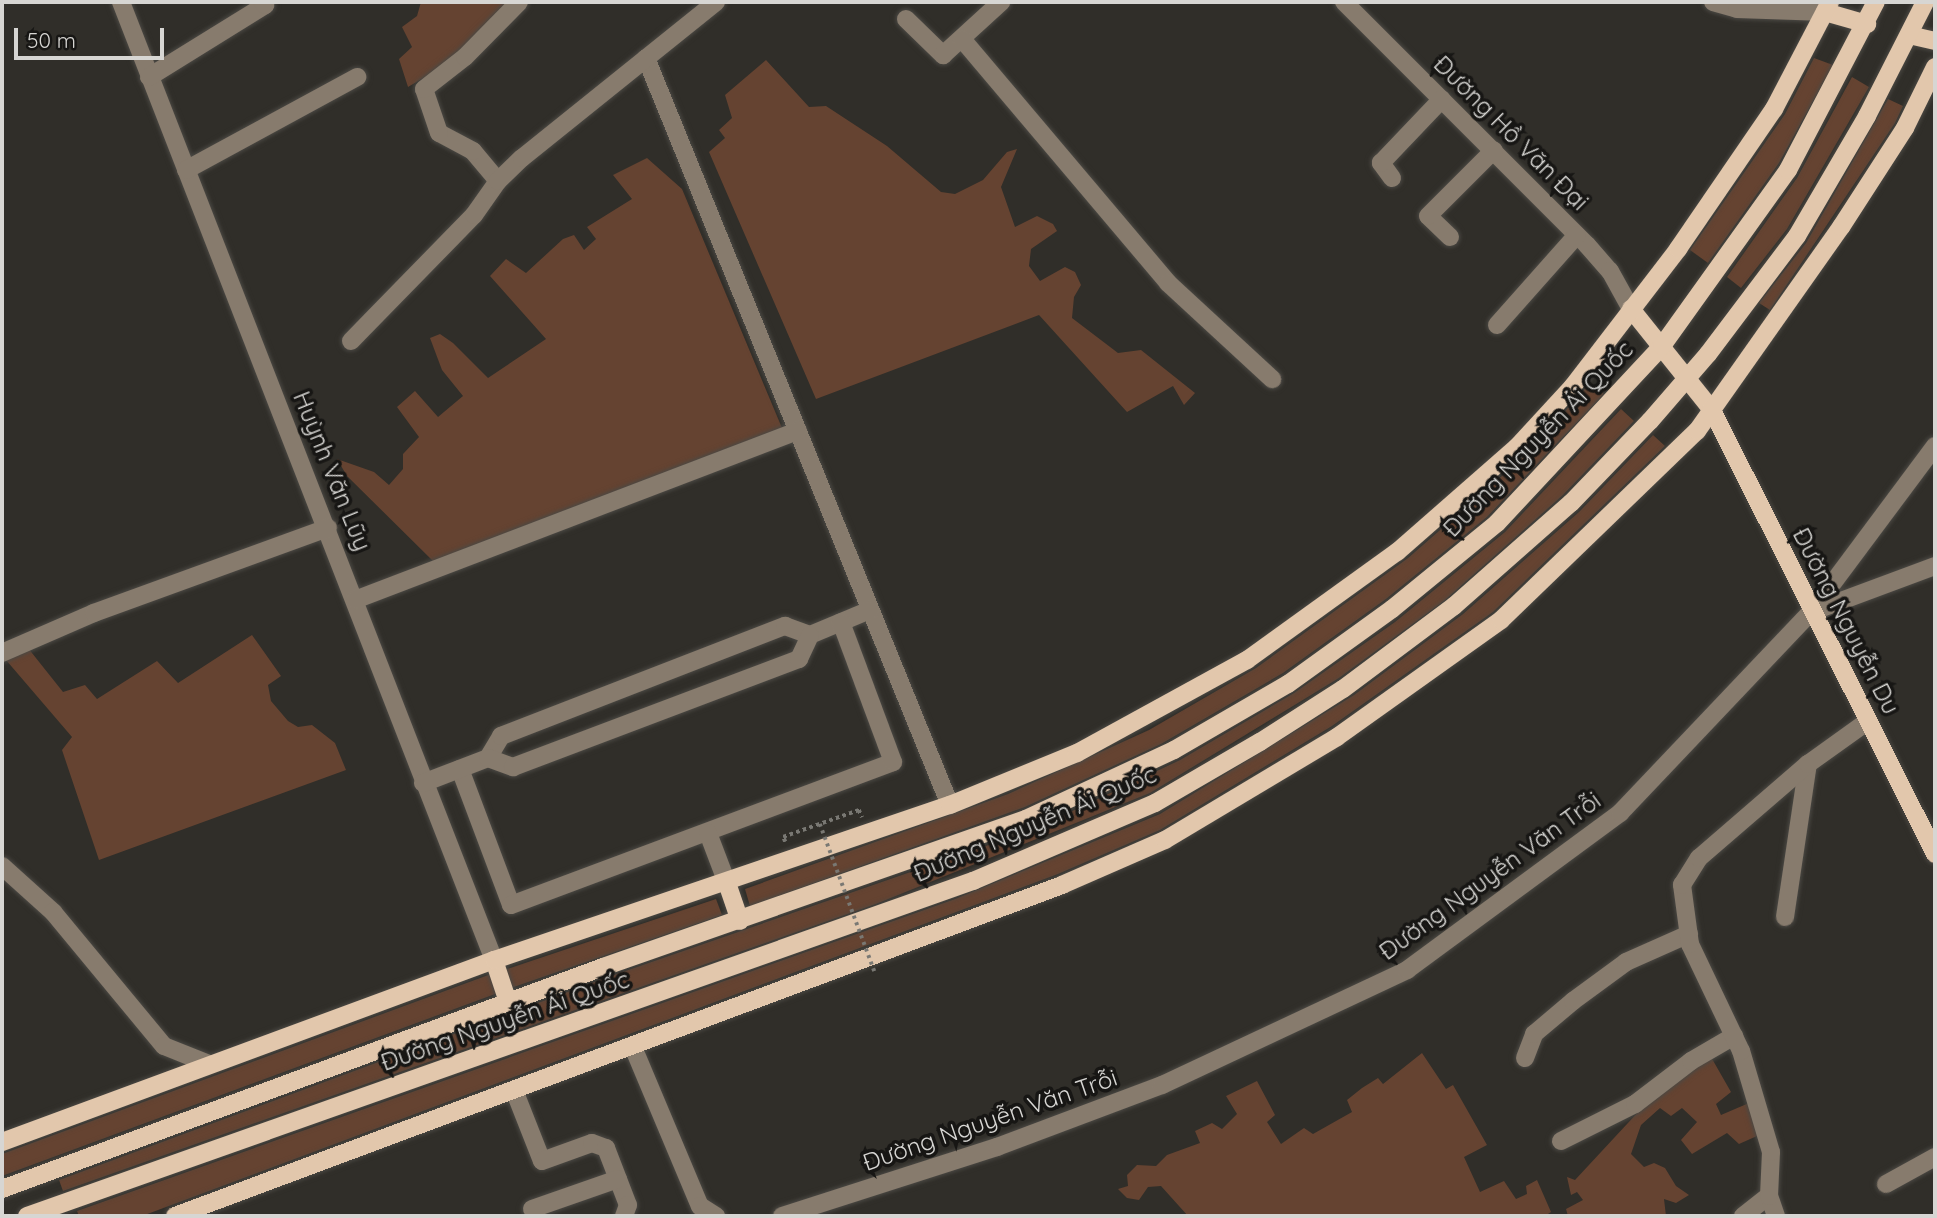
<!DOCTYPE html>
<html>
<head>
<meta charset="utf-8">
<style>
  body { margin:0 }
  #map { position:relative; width:1937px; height:1218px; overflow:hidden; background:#302e29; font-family:Quicksand,sans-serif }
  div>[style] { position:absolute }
  .green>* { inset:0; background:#654331 }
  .path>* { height:3.5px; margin-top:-1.75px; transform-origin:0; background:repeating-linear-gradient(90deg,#797873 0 3.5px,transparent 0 7px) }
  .roads { filter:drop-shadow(0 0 2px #4b4944) drop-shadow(0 0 2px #4b4944) }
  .minor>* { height:18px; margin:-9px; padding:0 9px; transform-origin:9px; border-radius:9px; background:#877b6d }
  .major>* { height:18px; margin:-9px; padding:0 9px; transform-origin:9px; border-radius:9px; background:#e2c7ac }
  .path-bridge>* { height:3.5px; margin-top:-1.75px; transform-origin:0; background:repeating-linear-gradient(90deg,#797873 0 3.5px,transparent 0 7px) }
  span { translate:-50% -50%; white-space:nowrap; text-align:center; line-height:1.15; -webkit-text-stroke:7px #171614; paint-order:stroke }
  .street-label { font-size:24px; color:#d7d6d3 }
  .frame { position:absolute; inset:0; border:4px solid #d7d6d3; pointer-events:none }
  .scale { position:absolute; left:14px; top:28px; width:150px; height:32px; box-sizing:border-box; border:4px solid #d7d6d3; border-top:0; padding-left:9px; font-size:21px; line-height:24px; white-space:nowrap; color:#d7d6d3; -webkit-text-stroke:5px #171614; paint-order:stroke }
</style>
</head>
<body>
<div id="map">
  <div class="green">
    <i style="clip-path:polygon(421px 2px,513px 2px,462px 55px,408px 87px,399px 59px,412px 47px,402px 27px,417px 16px)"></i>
    <i style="clip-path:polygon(1814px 58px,1833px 65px,1779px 163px,1708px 263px,1690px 250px,1785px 114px)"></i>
    <i style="clip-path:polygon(766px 60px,809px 107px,826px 106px,887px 146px,941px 192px,955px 194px,983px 180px,1007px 152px,1017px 149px,1001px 187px,1015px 227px,1037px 216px,1053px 224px,1057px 231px,1031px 249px,1029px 266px,1040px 281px,1065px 267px,1075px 272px,1081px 285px,1074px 297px,1072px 318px,1118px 353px,1141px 350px,1195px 393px,1184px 405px,1173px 386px,1127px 412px,1039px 315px,816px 399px,709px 152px,725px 138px,719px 130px,732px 118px,725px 95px)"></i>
    <i style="clip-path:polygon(1852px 77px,1869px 87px,1787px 229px,1741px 288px,1727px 277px,1797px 178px)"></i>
    <i style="clip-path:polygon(1888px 99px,1903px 106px,1895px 123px,1770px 310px,1759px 303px,1806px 243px)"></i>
    <i style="clip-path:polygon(647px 158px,682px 189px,782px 428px,435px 563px,347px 476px,337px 459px,374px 472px,389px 485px,403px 469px,403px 454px,419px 437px,397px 407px,415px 391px,438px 417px,463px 396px,442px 370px,430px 338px,440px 334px,453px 343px,488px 378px,546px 339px,490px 276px,506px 259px,526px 273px,563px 239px,574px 235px,584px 250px,596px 239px,587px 227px,632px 199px,613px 175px)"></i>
    <i style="clip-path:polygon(1590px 383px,1604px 394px,1487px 517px,1386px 599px,1283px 673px,1161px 744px,1025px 807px,750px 906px,745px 889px,1008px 794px,1149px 730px,1256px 668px,1408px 558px,1526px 455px)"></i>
    <i style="clip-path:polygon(1621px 409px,1634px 421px,1563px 495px,1444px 601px,1339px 678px,1150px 793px,876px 904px,63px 1191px,59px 1180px,608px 977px,1032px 830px,1180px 760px,1294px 693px,1395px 622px,1505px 532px)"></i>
    <i style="clip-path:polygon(1653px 435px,1665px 446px,1493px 612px,1332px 726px,1160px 830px,1058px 874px,142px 1216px,79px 1216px,77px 1211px,955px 899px,1160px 814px,1354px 695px,1463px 614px,1579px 512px)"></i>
    <i style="clip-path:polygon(252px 635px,281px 676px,268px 685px,271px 701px,288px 721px,298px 727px,312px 725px,335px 743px,346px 770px,99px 860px,62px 750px,72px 737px,6px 660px,28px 648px,63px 692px,85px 685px,97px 699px,157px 661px,178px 683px)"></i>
    <i style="clip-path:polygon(716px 899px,722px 915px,511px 988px,504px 970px)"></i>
    <i style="clip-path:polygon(491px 974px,498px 993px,2px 1176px,2px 1154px)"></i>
    <i style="clip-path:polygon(1422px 1053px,1446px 1089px,1453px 1085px,1487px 1145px,1464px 1157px,1480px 1192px,1504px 1181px,1516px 1199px,1527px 1194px,1526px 1186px,1537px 1180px,1551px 1212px,1545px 1216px,1188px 1216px,1161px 1186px,1148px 1187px,1139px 1200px,1127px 1198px,1118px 1189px,1128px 1186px,1127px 1175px,1137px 1165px,1156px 1166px,1167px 1155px,1200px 1143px,1195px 1131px,1212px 1123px,1222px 1129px,1237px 1114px,1226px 1096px,1257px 1081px,1275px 1115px,1267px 1122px,1281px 1144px,1304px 1128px,1313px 1134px,1352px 1112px,1347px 1100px,1362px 1088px,1378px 1078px,1383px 1084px)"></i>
    <i style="clip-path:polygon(1711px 1057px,1731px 1092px,1716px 1104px,1721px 1115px,1749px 1103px,1757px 1136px,1739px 1144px,1727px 1133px,1692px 1154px,1681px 1140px,1697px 1122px,1682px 1108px,1671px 1116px,1660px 1108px,1641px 1125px,1631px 1154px,1644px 1167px,1654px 1163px,1665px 1168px,1676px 1186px,1689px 1195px,1676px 1203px,1664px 1199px,1666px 1216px,1568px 1216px,1566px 1209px,1583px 1200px,1577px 1192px,1571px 1195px,1567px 1177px,1575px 1180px,1640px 1110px)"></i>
  </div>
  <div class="path">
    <i style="left:785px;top:842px;width:5px;rotate:-112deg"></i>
    <i style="left:783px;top:837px;width:81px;rotate:-19.6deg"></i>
    <i style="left:859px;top:810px;width:8px;rotate:67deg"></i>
  </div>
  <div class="roads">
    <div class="minor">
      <i style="left:121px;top:2px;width:1028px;rotate:68.73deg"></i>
      <i style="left:1344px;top:2px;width:344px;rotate:45deg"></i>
      <i style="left:1587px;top:245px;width:35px;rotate:49deg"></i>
      <i style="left:1610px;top:271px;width:43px;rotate:61.1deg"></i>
      <i style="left:1713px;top:2px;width:25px;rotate:16deg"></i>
      <i style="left:1737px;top:9px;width:88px;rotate:2deg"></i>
      <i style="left:906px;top:19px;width:52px;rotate:44.2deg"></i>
      <i style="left:943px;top:55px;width:79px;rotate:-42.4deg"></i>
      <i style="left:962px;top:39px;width:319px;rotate:49.8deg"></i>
      <i style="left:1168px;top:283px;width:142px;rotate:42.7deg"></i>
      <i style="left:646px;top:58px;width:806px;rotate:67.86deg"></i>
      <i style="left:149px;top:77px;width:137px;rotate:-31.8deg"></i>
      <i style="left:265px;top:5px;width:4px;rotate:-124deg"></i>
      <i style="left:186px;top:170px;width:195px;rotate:-28.5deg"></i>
      <i style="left:1392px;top:178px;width:19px;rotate:-126deg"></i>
      <i style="left:1381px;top:163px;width:88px;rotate:-46.4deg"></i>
      <i style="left:498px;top:181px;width:39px;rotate:-130deg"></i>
      <i style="left:473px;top:151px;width:38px;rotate:-152deg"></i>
      <i style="left:439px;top:133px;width:46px;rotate:-108.8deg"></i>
      <i style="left:424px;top:89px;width:52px;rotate:-38deg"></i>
      <i style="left:465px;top:57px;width:77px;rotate:-45.5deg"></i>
      <i style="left:1450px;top:237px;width:30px;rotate:-136deg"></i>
      <i style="left:1428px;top:216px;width:93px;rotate:-45deg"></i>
      <i style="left:1497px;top:325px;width:120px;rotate:-48.4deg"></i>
      <i style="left:351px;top:341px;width:176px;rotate:-45.7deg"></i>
      <i style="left:474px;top:215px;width:42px;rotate:-54.8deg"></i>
      <i style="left:498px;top:181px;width:33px;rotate:-44deg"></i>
      <i style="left:522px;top:158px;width:249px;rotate:-38.8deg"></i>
      <i style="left:355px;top:600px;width:474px;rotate:-20.9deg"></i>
      <i style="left:1814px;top:611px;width:129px;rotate:-20.4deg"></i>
      <i style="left:2px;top:653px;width:100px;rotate:-23.5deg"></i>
      <i style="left:94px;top:613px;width:249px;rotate:-20deg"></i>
      <i style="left:488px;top:758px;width:26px;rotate:-59deg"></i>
      <i style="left:501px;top:736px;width:305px;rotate:-21.2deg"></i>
      <i style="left:785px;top:626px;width:27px;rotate:20deg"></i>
      <i style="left:810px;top:635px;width:65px;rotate:-22.6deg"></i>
      <i style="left:460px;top:769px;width:145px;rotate:69.4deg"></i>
      <i style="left:511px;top:905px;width:408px;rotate:-20.5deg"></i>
      <i style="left:893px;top:762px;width:149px;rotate:-110.4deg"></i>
      <i style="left:423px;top:783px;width:70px;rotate:-21deg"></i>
      <i style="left:488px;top:758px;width:27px;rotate:20deg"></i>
      <i style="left:513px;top:767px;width:306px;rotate:-20.7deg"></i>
      <i style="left:799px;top:659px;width:26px;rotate:-65deg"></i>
      <i style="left:708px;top:833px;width:53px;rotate:69.2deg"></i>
      <i style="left:2px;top:866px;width:69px;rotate:42deg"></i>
      <i style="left:53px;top:912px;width:174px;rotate:50.4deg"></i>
      <i style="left:164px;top:1046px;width:48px;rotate:21.8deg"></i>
      <i style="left:1785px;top:917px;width:155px;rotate:-81.5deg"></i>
      <i style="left:633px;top:1047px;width:173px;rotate:67.2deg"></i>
      <i style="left:700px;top:1206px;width:19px;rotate:32deg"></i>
      <i style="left:1525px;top:1058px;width:26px;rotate:-69deg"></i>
      <i style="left:1534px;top:1034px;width:51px;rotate:-40.2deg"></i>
      <i style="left:1573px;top:1001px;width:66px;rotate:-36.3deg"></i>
      <i style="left:1626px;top:962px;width:69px;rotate:-24deg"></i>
      <i style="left:514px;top:1090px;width:76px;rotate:68.5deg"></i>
      <i style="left:542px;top:1161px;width:53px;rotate:-19.8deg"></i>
      <i style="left:592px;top:1143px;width:15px;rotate:20deg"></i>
      <i style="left:606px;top:1148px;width:61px;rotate:68.9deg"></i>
      <i style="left:628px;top:1205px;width:12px;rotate:110deg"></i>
      <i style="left:1561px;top:1141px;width:83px;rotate:-26.6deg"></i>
      <i style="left:1635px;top:1104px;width:71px;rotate:-37.5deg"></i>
      <i style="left:1691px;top:1061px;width:50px;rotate:-30.2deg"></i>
      <i style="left:1886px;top:1184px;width:56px;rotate:-28.9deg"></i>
      <i style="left:532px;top:1209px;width:91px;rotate:-19.2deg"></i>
      <i style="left:782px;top:1216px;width:226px;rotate:-17.8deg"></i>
      <i style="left:997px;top:1147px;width:176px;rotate:-20.6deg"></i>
      <i style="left:1162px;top:1085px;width:271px;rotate:-25.1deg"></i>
      <i style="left:1407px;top:970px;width:265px;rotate:-36.4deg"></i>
      <i style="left:1620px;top:813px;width:279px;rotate:-46.5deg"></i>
      <i style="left:1812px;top:611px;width:206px;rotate:-53.3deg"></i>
      <i style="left:1743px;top:1216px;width:33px;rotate:-38deg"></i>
      <i style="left:1776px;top:1216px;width:21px;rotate:-109deg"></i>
      <i style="left:1769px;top:1196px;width:44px;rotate:-87.4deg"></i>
      <i style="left:1771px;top:1152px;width:105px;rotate:-106.5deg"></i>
      <i style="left:1741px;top:1051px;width:119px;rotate:-115.5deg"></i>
      <i style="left:1690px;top:944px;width:60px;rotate:-97.7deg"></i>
      <i style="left:1682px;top:885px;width:32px;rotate:-58deg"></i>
      <i style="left:1699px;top:858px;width:144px;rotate:-40.8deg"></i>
      <i style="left:1808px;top:764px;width:74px;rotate:-35.6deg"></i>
    </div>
    <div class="major">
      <i style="left:1825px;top:12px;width:44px;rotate:15.9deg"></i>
      <i style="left:1909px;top:35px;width:27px;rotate:13deg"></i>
      <i style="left:1631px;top:309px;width:129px;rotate:51.3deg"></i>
      <i style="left:1712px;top:410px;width:497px;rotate:63.3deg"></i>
      <i style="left:727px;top:883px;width:40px;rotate:71.1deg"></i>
      <i style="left:494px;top:960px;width:44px;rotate:71.6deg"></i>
      <i style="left:2px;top:1142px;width:525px;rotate:-20.3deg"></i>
      <i style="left:494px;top:960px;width:482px;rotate:-18.8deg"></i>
      <i style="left:950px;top:805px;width:137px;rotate:-22.3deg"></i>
      <i style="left:1077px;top:753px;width:194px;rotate:-28.7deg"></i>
      <i style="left:1247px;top:660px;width:185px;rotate:-35.8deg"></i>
      <i style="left:1397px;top:552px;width:159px;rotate:-41.2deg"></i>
      <i style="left:1517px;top:447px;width:83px;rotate:-47.4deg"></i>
      <i style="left:1573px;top:386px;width:173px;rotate:-52.5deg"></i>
      <i style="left:1678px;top:249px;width:170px;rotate:-55.6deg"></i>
      <i style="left:1774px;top:109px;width:121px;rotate:-62.4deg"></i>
      <i style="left:2px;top:1189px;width:641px;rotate:-20.27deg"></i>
      <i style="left:603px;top:967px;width:448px;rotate:-19.3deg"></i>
      <i style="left:1026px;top:819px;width:163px;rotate:-25deg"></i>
      <i style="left:1174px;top:750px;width:132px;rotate:-30.1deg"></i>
      <i style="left:1288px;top:684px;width:128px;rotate:-35.8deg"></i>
      <i style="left:1392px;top:609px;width:136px;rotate:-39.3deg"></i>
      <i style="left:1497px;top:523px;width:242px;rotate:-47deg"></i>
      <i style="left:1662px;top:346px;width:216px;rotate:-54.4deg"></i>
      <i style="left:1788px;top:170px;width:190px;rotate:-62.4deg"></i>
      <i style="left:27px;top:1216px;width:1004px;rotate:-19.5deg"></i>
      <i style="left:973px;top:881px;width:198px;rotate:-23.2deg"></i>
      <i style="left:1155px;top:803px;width:121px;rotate:-30.2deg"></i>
      <i style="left:1260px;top:742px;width:98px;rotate:-32.6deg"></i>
      <i style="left:1343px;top:689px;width:139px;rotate:-36.8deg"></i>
      <i style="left:1454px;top:606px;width:156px;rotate:-41.4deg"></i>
      <i style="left:1571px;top:503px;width:114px;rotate:-46.1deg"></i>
      <i style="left:1650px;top:421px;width:89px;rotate:-49.1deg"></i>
      <i style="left:1708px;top:354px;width:148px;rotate:-53deg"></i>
      <i style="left:1797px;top:236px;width:139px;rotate:-59.7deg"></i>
      <i style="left:1867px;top:116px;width:128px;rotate:-63deg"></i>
      <i style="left:175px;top:1216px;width:947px;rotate:-20.46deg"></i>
      <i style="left:1062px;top:885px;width:112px;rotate:-23.6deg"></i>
      <i style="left:1165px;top:840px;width:200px;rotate:-30.9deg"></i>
      <i style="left:1337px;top:737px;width:201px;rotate:-35.5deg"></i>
      <i style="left:1501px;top:620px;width:272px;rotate:-44deg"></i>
      <i style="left:1697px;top:431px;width:250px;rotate:-54.8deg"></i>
      <i style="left:1841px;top:227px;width:118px;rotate:-57.1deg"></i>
      <i style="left:1905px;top:128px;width:68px;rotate:-63.8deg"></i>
    </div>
  </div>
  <div class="path-bridge">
    <i style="left:820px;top:824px;width:161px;rotate:69.7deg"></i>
  </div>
  <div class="street-label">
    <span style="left:1511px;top:133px;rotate:45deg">Đường Hồ Văn Đại</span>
    <span style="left:1538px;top:439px;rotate:-46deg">Đường Nguyễn Ái Quốc</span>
    <span style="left:332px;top:471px;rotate:68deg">Huỳnh Văn Lũy</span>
    <span style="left:1846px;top:621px;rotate:63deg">Đường Nguyễn Du</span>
    <span style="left:1035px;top:824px;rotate:-23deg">Đường Nguyễn Ái Quốc</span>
    <span style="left:1490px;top:876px;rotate:-36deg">Đường Nguyễn Văn Trỗi</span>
    <span style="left:505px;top:1021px;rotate:-19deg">Đường Nguyễn Ái Quốc</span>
    <span style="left:990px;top:1120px;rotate:-19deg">Đường Nguyễn Văn Trỗi</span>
  </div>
  <div class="frame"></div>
  <div class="scale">50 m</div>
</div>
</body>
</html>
